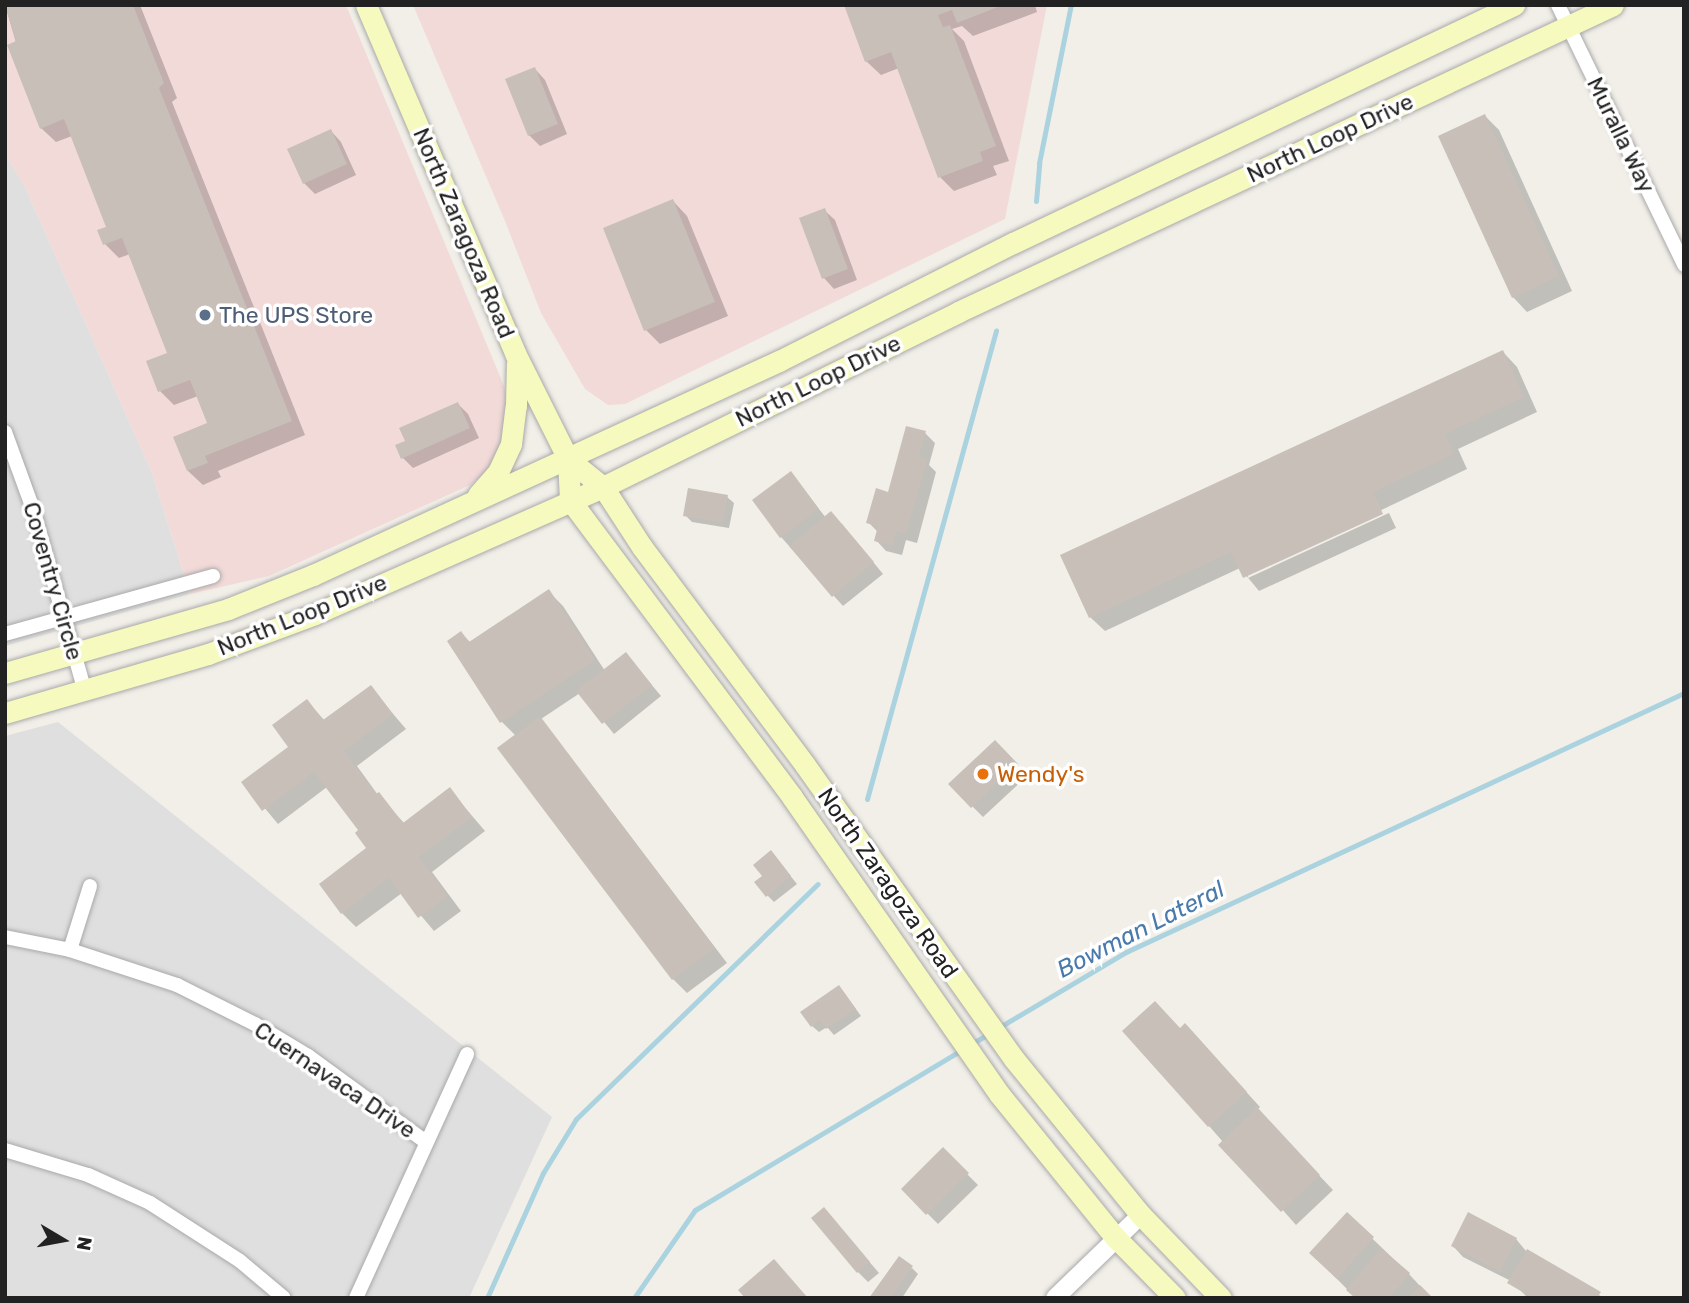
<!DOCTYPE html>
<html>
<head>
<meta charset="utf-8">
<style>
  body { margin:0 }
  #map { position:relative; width:1689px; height:1303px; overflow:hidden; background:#f2efe9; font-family:Rubik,sans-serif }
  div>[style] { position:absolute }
  .residential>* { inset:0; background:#e0dfdf }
  .commercial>* { inset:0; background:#f2dad9 }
  .shadow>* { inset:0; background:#0003 }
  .stream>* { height:5px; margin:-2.5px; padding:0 2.5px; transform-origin:2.5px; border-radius:2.5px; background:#aad3df }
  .building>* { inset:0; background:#c7bfb8 }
  .roads { filter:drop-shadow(0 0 2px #a9a9a9) drop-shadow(0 0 2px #a9a9a9) }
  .minor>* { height:14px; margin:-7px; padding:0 7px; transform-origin:7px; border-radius:7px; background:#fff }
  .tertiary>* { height:18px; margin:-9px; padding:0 9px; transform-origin:9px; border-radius:9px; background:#fff }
  .secondary>* { height:21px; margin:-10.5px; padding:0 10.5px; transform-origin:10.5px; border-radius:10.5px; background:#f7fabf }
  .dots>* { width:19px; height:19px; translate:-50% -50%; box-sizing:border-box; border:4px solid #fff; border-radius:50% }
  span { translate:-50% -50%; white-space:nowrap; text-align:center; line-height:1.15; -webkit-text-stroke:7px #fff; paint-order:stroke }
  .street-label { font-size:23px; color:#222 }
  .service-label { font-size:23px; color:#4e5e75 }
  .left { translate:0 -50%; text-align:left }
  .food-label { font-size:23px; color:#c56008 }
  .water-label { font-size:24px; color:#4a7aab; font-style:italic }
  .frame { position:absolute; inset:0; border:7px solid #222; pointer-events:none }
  .north { position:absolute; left:28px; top:1205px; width:70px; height:70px; -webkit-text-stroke:5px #fff; paint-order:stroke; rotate:100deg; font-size:19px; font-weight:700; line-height:28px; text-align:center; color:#222 }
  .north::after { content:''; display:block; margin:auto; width:24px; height:32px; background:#222; clip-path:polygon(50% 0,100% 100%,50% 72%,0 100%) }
</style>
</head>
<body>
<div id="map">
  <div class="residential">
    <i style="clip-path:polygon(5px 154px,25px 187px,152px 473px,190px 594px,5px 646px)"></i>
    <i style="clip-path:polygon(58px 722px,552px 1117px,469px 1298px,5px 1298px,5px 736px)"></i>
  </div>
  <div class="commercial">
    <i style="clip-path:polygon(5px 5px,346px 5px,504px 386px,509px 408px,508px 430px,488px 470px,470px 485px,269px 576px,190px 594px,152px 473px,25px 187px,5px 154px)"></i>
    <i style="clip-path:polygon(413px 5px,1047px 5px,1005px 219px,625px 404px,608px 405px,585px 389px,541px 313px,505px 221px)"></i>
  </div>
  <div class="shadow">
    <i style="clip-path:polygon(5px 5px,140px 5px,177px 98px,172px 102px,305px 435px,218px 471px,221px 477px,203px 485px,188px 471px,176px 438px,209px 424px,198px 396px,174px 405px,160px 391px,169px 354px,130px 254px,119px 258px,105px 244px,108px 228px,72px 136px,56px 142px,41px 128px)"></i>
    <i style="clip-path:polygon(846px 5px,1035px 5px,1037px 12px,973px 36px,962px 26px,952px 29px,964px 41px,1009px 161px,993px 166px,997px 175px,954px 191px,940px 177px,899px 68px,881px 75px,866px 61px)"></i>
    <i style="clip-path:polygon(535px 69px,545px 80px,567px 134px,540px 146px,529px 135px)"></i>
    <i style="clip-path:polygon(1485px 116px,1499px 130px,1572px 291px,1527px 312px,1513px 297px,1440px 137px)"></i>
    <i style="clip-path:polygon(331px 131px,341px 142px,356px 175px,315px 194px,304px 183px)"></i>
    <i style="clip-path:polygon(673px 201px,687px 216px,728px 316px,660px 344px,646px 330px)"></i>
    <i style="clip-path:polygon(824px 210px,835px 220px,857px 280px,834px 289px,824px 278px)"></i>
    <i style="clip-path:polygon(1503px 352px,1517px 367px,1537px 412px,1458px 449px,1467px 469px,1248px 574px,1248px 578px,1389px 513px,1396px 528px,1259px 591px,1240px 568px,1105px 631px,1090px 617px)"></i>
    <i style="clip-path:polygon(458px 404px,468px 414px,479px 438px,413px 468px,403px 458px,407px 442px)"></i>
    <i style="clip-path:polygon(925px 433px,935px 443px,929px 465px,936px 472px,917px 543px,906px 540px,902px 555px,886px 551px,876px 540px,878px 532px,868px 522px,889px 494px)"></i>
    <i style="clip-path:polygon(791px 473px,826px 518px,842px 524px,883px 574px,843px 606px,781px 537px)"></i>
    <i style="clip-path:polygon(727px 497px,734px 503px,729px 528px,692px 522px,685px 515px)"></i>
    <i style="clip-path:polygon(549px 592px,563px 606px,605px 671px,626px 654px,661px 696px,614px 734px,580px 693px,541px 719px,727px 963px,687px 993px,673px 979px,516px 736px,502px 722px,461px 633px,471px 643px)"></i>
    <i style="clip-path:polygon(370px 687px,406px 729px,357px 766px,378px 795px,405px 824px,450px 790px,485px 831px,432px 872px,461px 911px,434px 931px,402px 893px,356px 927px,342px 913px,368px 848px,360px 831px,327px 787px,278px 824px,243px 782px,291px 747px,307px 701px,325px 721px)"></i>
    <i style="clip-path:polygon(995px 742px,1027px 776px,983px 817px,950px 784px)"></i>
    <i style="clip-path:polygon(777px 859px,797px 884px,774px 902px,767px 895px,764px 876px)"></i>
    <i style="clip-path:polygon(845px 994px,861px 1016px,834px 1035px,827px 1027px,819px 1032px,812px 1026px)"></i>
    <i style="clip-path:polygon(1181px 1030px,1199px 1040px,1260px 1107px,1257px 1110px,1333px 1190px,1296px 1225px,1209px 1126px)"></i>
    <i style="clip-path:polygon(943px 1150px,978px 1185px,938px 1224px,903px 1189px)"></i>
    <i style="clip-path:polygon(824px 1209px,879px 1273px,868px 1282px,858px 1272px)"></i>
    <i style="clip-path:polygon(1347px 1214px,1409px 1274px,1431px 1298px,1356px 1298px,1322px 1264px)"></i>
    <i style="clip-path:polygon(1516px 1239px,1526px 1251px,1604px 1298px,1528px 1298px,1511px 1281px,1463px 1257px,1453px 1246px)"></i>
    <i style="clip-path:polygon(912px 1268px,918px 1274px,902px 1298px,871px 1298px)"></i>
  </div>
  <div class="stream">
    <i style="left:1036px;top:201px;width:38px;rotate:-85deg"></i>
    <i style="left:1039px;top:163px;width:161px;rotate:-78.6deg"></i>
    <i style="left:867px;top:799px;width:486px;rotate:-74.6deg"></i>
    <i style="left:998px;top:1028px;width:149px;rotate:-30.7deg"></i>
    <i style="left:1126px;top:952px;width:615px;rotate:-24.9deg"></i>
    <i style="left:971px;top:1044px;width:22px;rotate:-30deg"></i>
    <i style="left:487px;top:1298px;width:137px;rotate:-65.9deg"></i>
    <i style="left:543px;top:1173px;width:63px;rotate:-58.6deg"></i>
    <i style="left:576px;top:1119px;width:337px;rotate:-44.2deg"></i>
    <i style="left:634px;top:1298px;width:107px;rotate:-55.3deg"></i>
    <i style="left:695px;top:1210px;width:313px;rotate:-31deg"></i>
  </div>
  <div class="building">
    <i style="clip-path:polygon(5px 5px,133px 5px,164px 83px,159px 88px,292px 421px,205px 456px,208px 463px,187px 471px,173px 437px,207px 423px,190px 380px,158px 392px,146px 361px,167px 353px,122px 238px,103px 245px,97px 230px,106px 227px,64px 119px,40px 129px,7px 45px,16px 41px)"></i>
    <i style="clip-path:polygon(844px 5px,1003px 5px,957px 23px,952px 10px,938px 15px,943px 27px,950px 25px,996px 146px,980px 152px,983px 161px,938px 178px,891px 52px,865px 62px)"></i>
    <i style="clip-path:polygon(535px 67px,558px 124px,528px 136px,505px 79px)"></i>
    <i style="clip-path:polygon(1485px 114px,1559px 276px,1512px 298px,1438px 136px)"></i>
    <i style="clip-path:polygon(331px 129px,347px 164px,303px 184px,287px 149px)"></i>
    <i style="clip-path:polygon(673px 199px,715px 302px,644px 331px,603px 228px)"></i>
    <i style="clip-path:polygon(825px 208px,848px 269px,822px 279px,799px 218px)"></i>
    <i style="clip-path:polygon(1503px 350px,1524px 397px,1445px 434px,1454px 454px,1373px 492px,1383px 514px,1243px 578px,1231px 552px,1089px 618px,1060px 555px)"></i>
    <i style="clip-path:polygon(458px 402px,470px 428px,401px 459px,395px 445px,405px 441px,399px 428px)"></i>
    <i style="clip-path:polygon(906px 426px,926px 431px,919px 457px,927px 460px,906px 534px,896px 531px,892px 546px,874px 541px,878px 526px,866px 523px,876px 488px,888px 492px)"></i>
    <i style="clip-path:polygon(791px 471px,819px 509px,780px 538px,752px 500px)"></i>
    <i style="clip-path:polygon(688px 488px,728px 495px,723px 523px,683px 516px)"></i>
    <i style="clip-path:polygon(831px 511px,874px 562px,832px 597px,789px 546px)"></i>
    <i style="clip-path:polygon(549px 589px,595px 660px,500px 723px,447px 641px,461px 631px,469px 642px)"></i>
    <i style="clip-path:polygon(626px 652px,652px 685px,602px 724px,576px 691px)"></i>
    <i style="clip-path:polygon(371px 685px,393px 714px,344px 751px,376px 794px,379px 792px,403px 823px,450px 787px,472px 817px,419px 857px,448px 896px,418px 918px,389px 878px,341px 914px,319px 884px,366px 848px,355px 833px,358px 830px,314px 772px,262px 811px,241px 782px,288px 747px,272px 725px,307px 699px,323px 720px)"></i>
    <i style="clip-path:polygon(540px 716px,715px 948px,672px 980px,497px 748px)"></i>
    <i style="clip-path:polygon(995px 740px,1018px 764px,971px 808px,948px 784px)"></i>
    <i style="clip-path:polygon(771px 850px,791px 876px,766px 897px,754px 882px,762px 876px,753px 865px)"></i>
    <i style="clip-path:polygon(839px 985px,856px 1009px,826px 1029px,820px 1020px,811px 1027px,800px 1012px)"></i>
    <i style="clip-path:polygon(1155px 1001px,1180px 1028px,1185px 1023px,1247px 1092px,1208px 1127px,1122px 1031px)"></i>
    <i style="clip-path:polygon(1257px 1107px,1320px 1175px,1281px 1212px,1218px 1145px)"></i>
    <i style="clip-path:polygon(943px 1147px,969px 1173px,926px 1215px,901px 1189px)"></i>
    <i style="clip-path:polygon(824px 1207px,870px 1262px,857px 1273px,811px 1218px)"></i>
    <i style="clip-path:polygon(1347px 1212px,1374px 1237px,1337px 1279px,1309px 1253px)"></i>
    <i style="clip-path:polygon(1468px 1212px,1517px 1238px,1500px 1272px,1451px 1246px)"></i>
    <i style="clip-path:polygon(1381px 1248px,1410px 1273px,1389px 1298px,1355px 1298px,1346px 1290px)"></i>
    <i style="clip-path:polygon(1527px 1249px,1601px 1292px,1597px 1298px,1533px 1298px,1507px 1283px)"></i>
    <i style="clip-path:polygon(899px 1256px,913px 1266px,890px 1298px,869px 1298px)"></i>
    <i style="clip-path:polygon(774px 1259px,808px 1298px,745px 1298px,738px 1290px)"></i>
    <i style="clip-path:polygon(1420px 1285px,1433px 1298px,1408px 1298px)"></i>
  </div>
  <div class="roads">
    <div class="minor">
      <i style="left:1558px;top:5px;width:289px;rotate:64.1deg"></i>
      <i style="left:5px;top:432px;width:82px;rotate:70deg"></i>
      <i style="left:33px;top:509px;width:190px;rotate:74.1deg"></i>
      <i style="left:5px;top:634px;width:216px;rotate:-15.6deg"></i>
      <i style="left:5px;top:937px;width:66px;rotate:11.3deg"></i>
      <i style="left:70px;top:950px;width:113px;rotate:18.1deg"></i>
      <i style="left:177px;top:985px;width:87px;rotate:26.6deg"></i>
      <i style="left:255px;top:1024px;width:62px;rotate:31.1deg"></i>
      <i style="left:308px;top:1056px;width:146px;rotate:36.1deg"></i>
      <i style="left:70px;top:950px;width:67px;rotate:-72.6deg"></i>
      <i style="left:5px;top:1150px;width:87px;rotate:16.8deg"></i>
      <i style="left:88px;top:1175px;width:68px;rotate:24.3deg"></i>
      <i style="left:150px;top:1203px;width:107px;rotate:32.8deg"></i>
      <i style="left:240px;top:1261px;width:57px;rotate:40.1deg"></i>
      <i style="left:356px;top:1298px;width:268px;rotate:-65.5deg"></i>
    </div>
    <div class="tertiary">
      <i style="left:1055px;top:1298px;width:120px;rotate:-44deg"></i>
    </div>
    <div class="secondary">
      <i style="left:366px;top:5px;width:379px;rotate:66.8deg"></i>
      <i style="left:515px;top:353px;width:119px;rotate:63.4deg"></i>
      <i style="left:568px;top:459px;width:41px;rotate:87.2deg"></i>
      <i style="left:570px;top:500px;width:371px;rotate:53.2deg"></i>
      <i style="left:792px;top:797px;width:363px;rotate:55.1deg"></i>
      <i style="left:1000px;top:1095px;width:184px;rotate:51deg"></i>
      <i style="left:1116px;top:1238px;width:84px;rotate:45.5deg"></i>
      <i style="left:568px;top:459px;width:45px;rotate:38.7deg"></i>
      <i style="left:603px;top:487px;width:72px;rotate:57deg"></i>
      <i style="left:642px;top:547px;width:272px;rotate:53.2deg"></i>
      <i style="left:805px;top:765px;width:361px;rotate:54.6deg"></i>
      <i style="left:1014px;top:1059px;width:201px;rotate:50.9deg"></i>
      <i style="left:1141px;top:1215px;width:115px;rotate:46.1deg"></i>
      <i style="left:478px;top:495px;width:30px;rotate:-49deg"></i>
      <i style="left:498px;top:472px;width:31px;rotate:-65deg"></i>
      <i style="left:511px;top:444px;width:38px;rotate:-83deg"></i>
      <i style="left:516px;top:406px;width:43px;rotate:-88.7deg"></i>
      <i style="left:5px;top:673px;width:232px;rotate:-16deg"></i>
      <i style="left:228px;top:609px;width:92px;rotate:-21.8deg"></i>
      <i style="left:313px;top:575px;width:513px;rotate:-24.67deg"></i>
      <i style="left:779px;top:361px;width:262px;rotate:-26.8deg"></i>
      <i style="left:1013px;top:243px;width:555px;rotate:-25.41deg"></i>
      <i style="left:5px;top:713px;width:211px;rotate:-16.2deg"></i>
      <i style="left:208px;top:654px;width:114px;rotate:-20.5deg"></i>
      <i style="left:315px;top:614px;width:315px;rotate:-23.8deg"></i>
      <i style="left:603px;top:487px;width:396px;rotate:-26.2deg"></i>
      <i style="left:958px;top:312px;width:723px;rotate:-25.11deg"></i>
    </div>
  </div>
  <div class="dots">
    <i style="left:205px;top:315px;background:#5c6f8a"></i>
    <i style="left:983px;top:774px;background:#e8710a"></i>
  </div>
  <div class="street-label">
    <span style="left:1621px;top:135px;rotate:64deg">Muralla Way</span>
    <span style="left:1330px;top:138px;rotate:-25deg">North Loop Drive</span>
    <span style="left:464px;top:233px;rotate:67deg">North Zaragoza Road</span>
    <span style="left:818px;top:381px;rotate:-26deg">North Loop Drive</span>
    <span style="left:53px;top:581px;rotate:74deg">Coventry Circle</span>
    <span style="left:302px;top:615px;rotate:-22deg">North Loop Drive</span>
    <span style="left:888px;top:883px;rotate:55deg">North Zaragoza Road</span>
    <span style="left:335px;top:1080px;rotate:34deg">Cuernavaca Drive</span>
  </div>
  <div class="service-label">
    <span class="left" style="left:219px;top:315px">The UPS Store</span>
  </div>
  <div class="food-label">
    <span class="left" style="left:997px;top:774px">Wendy's</span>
  </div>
  <div class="water-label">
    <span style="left:1141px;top:930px;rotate:-27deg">Bowman Lateral</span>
  </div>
  <div class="frame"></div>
  <div class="north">N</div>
</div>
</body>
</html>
